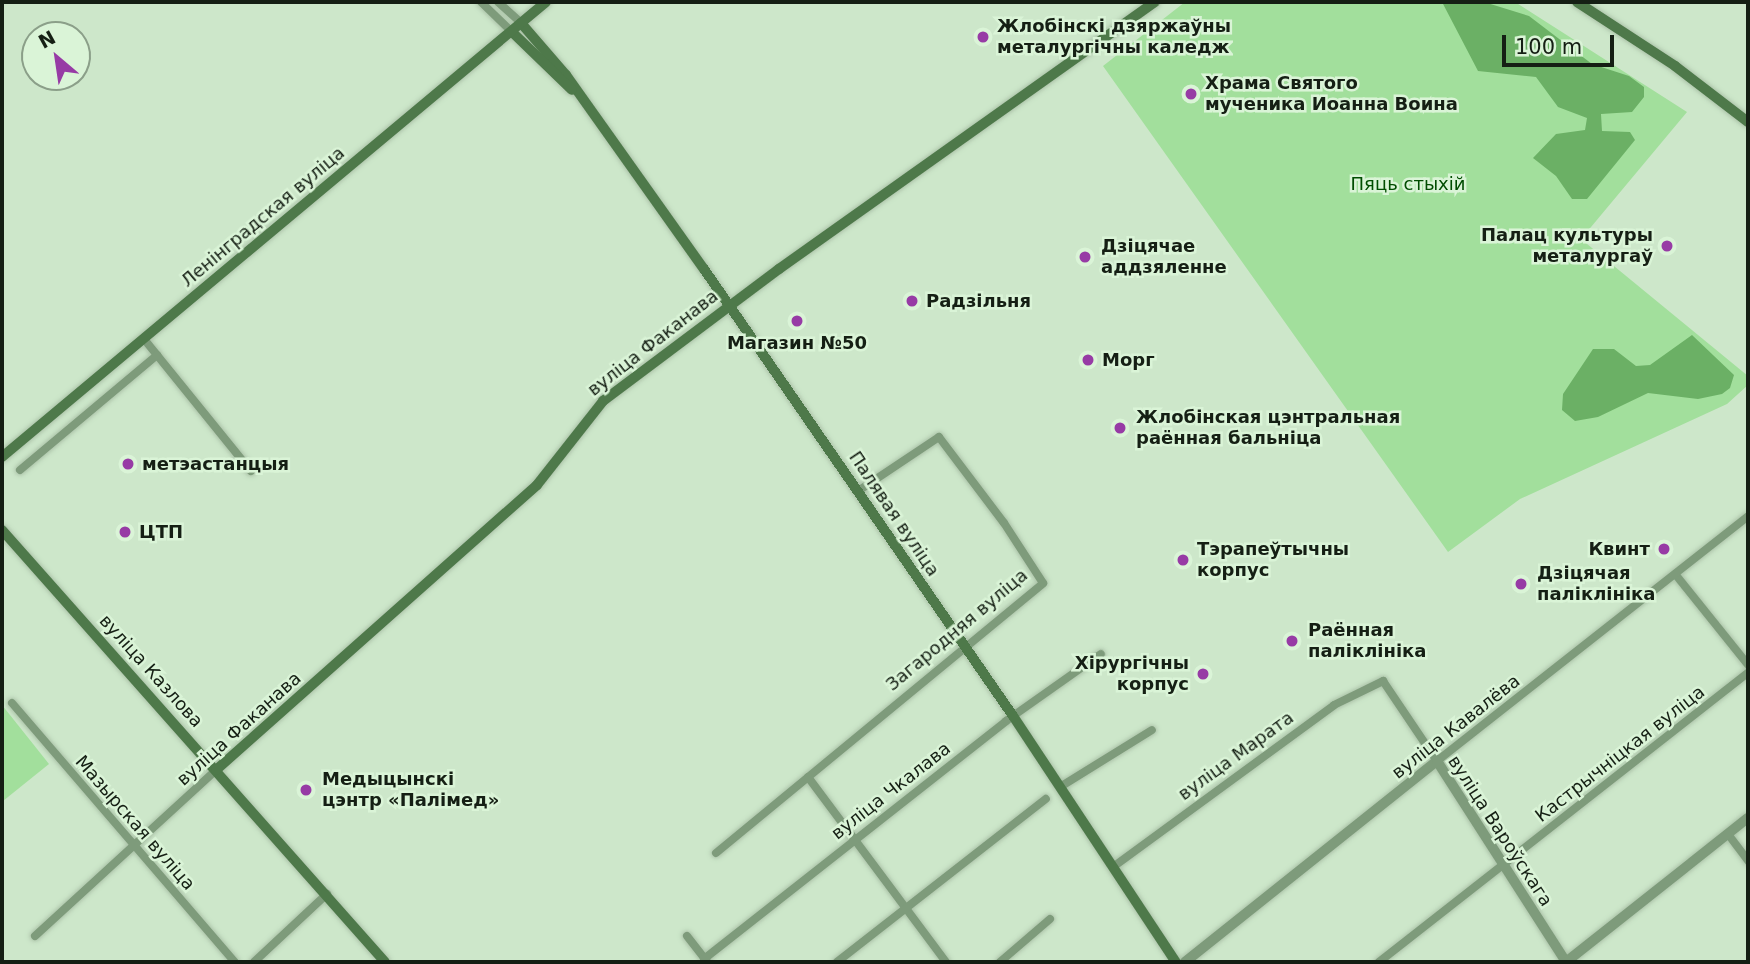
<!DOCTYPE html>
<html>
<head>
<meta charset="utf-8">
<style>
  body { margin:0 }
  #map { position:relative; width:1750px; height:964px; overflow:hidden; background:#cde7ca; font-family:"DejaVu Sans",sans-serif }
  div>[style] { position:absolute }
  .green>* { inset:0; background:#a2df9c }
  .water>* { inset:0; background:#6bb065 }
  .roads { filter:drop-shadow(0 0 2px #acc3a9) drop-shadow(0 0 2px #acc3a9) }
  .minor>* { height:8px; margin:-4px; padding:0 4px; transform-origin:4px; border-radius:4px; background:#7e9b7b }
  .tertiary>* { height:10px; margin:-5px; padding:0 5px; transform-origin:5px; border-radius:5px; background:#7e9b7b }
  .secondary>* { height:10px; margin:-5px; padding:0 5px; transform-origin:5px; border-radius:5px; background:#4e794a }
  .dots>* { width:19px; height:19px; translate:-50% -50%; box-sizing:border-box; border:4px solid #daf4d7; border-radius:50% }
  span { translate:-50% -50%; white-space:nowrap; text-align:center; line-height:1.15; -webkit-text-stroke:5px #daf4d7; paint-order:stroke }
  .poi-label { font-size:18px; color:#151f14; font-weight:700 }
  .left { translate:0 -50%; text-align:left }
  .right { translate:-100% -50%; text-align:right }
  .park-label { font-size:18px; color:#004d00 }
  .street-label { font-size:18px; color:#151f14 }
  .frame { position:absolute; inset:0; border:4px solid #151f14; pointer-events:none }
  .north { position:absolute; left:21px; top:21px; width:70px; height:70px; box-sizing:border-box; background:#daf4d7; border:2px solid #8b9f89; border-radius:50%; rotate:331deg; font-size:19px; font-weight:700; line-height:28px; text-align:center; color:#151f14 }
  .north::after { content:''; display:block; margin:auto; width:24px; height:32px; background:#973ba5; clip-path:polygon(50% 0,100% 100%,50% 72%,0 100%) }
  .scale { position:absolute; left:1502px; top:35px; width:112px; height:32px; box-sizing:border-box; border:4px solid #151f14; border-top:0; padding-left:9px; font-size:21px; line-height:24px; white-space:nowrap; color:#151f14; -webkit-text-stroke:5px #daf4d7; paint-order:stroke }
</style>
</head>
<body>
<div id="map">
  <div class="green">
    <i style="clip-path:polygon(1185px 2px,1515px 2px,1687px 112px,1581px 239px,1748px 376px,1748px 385px,1727px 404px,1520px 499px,1448px 552px,1103px 66px)"></i>
    <i style="clip-path:polygon(2px 705px,49px 764px,3px 801px,2px 800px)"></i>
  </div>
  <div class="water">
    <i style="clip-path:polygon(1442px 2px,1484px 2px,1529px 16px,1592px 64px,1629px 76px,1644px 87px,1644px 97px,1632px 112px,1601px 114px,1602px 131px,1630px 132px,1635px 140px,1587px 199px,1572px 199px,1556px 176px,1533px 158px,1556px 134px,1585px 130px,1587px 118px,1558px 107px,1536px 77px,1478px 71px)"></i>
    <i style="clip-path:polygon(1692px 335px,1734px 375px,1730px 388px,1722px 394px,1698px 399px,1648px 393px,1598px 417px,1575px 421px,1562px 410px,1563px 394px,1593px 349px,1614px 349px,1636px 366px,1650px 365px)"></i>
  </div>
  <div class="roads">
    <div class="minor">
      <i style="left:481px;top:2px;width:43px;rotate:44.1deg"></i>
      <i style="left:498px;top:2px;width:31px;rotate:42deg"></i>
      <i style="left:144px;top:339px;width:170px;rotate:51deg"></i>
      <i style="left:20px;top:470px;width:179px;rotate:-40deg"></i>
      <i style="left:1676px;top:575px;width:115px;rotate:51.3deg"></i>
      <i style="left:12px;top:703px;width:342px;rotate:49.3deg"></i>
      <i style="left:808px;top:777px;width:231px;rotate:53.3deg"></i>
      <i style="left:1060px;top:787px;width:108px;rotate:-31.8deg"></i>
      <i style="left:1728px;top:834px;width:34px;rotate:53deg"></i>
      <i style="left:716px;top:853px;width:424px;rotate:-39.5deg"></i>
      <i style="left:1043px;top:583px;width:72px;rotate:-123deg"></i>
      <i style="left:1004px;top:523px;width:108px;rotate:-127.1deg"></i>
      <i style="left:939px;top:437px;width:97px;rotate:146.3deg"></i>
      <i style="left:1113px;top:867px;width:274px;rotate:-36.2deg"></i>
      <i style="left:1334px;top:705px;width:55px;rotate:-26.1deg"></i>
      <i style="left:1383px;top:681px;width:97px;rotate:56deg"></i>
      <i style="left:1437px;top:761px;width:396px;rotate:-38.2deg"></i>
      <i style="left:35px;top:936px;width:246px;rotate:-42.5deg"></i>
      <i style="left:687px;top:936px;width:33px;rotate:52deg"></i>
      <i style="left:704px;top:959px;width:385px;rotate:-38.2deg"></i>
      <i style="left:1006px;top:721px;width:116px;rotate:-35.2deg"></i>
      <i style="left:254px;top:962px;width:100px;rotate:-43deg"></i>
      <i style="left:837px;top:962px;width:265px;rotate:-38deg"></i>
      <i style="left:1000px;top:962px;width:66px;rotate:-40.7deg"></i>
      <i style="left:1379px;top:962px;width:469px;rotate:-38.1deg"></i>
    </div>
    <div class="tertiary">
      <i style="left:1185px;top:962px;width:322px;rotate:-38.6deg"></i>
      <i style="left:1437px;top:761px;width:239px;rotate:57.3deg"></i>
      <i style="left:1566px;top:962px;width:232px;rotate:-38.4deg"></i>
    </div>
    <div class="secondary">
      <i style="left:1577px;top:2px;width:117px;rotate:33.1deg"></i>
      <i style="left:1675px;top:66px;width:92px;rotate:37.5deg"></i>
      <i style="left:521px;top:23px;width:69px;rotate:49.1deg"></i>
      <i style="left:566px;top:75px;width:238px;rotate:54.6deg"></i>
      <i style="left:704px;top:269px;width:543px;rotate:55.34deg"></i>
      <i style="left:1013px;top:716px;width:295px;rotate:56.5deg"></i>
      <i style="left:512px;top:32px;width:83px;rotate:44deg"></i>
      <i style="left:2px;top:457px;width:709px;rotate:-39.91deg"></i>
      <i style="left:2px;top:530px;width:577px;rotate:48.44deg"></i>
      <i style="left:216px;top:770px;width:429px;rotate:-41.6deg"></i>
      <i style="left:537px;top:485px;width:107px;rotate:-51.8deg"></i>
      <i style="left:603px;top:401px;width:220px;rotate:-36.9deg"></i>
      <i style="left:779px;top:269px;width:461px;rotate:-35.4deg"></i>
    </div>
  </div>
  <div class="dots">
    <i style="left:983px;top:37px;background:#973ba5"></i>
    <i style="left:1191px;top:94px;background:#973ba5"></i>
    <i style="left:1667px;top:246px;background:#973ba5"></i>
    <i style="left:1085px;top:257px;background:#973ba5"></i>
    <i style="left:912px;top:301px;background:#973ba5"></i>
    <i style="left:797px;top:321px;background:#973ba5"></i>
    <i style="left:1088px;top:360px;background:#973ba5"></i>
    <i style="left:1120px;top:428px;background:#973ba5"></i>
    <i style="left:128px;top:464px;background:#973ba5"></i>
    <i style="left:125px;top:532px;background:#973ba5"></i>
    <i style="left:1664px;top:549px;background:#973ba5"></i>
    <i style="left:1183px;top:560px;background:#973ba5"></i>
    <i style="left:1521px;top:584px;background:#973ba5"></i>
    <i style="left:1292px;top:641px;background:#973ba5"></i>
    <i style="left:1203px;top:674px;background:#973ba5"></i>
    <i style="left:306px;top:790px;background:#973ba5"></i>
  </div>
  <div class="poi-label">
    <span class="left" style="left:997px;top:37px">Жлобінскі дзяржаўны<br>металургічны каледж</span>
    <span class="left" style="left:1205px;top:94px">Храма Святого<br>мученика Иоанна Воина</span>
    <span class="right" style="left:1653px;top:246px">Палац культуры<br>металургаў</span>
    <span class="left" style="left:1101px;top:257px">Дзіцячае<br>аддзяленне</span>
    <span class="left" style="left:926px;top:301px">Радзільня</span>
    <span style="left:797px;top:343px">Магазин №50</span>
    <span class="left" style="left:1102px;top:360px">Морг</span>
    <span class="left" style="left:1136px;top:428px">Жлобінская цэнтральная<br>раённая бальніца</span>
    <span class="left" style="left:142px;top:464px">метэастанцыя</span>
    <span class="left" style="left:139px;top:532px">ЦТП</span>
    <span class="right" style="left:1650px;top:549px">Квинт</span>
    <span class="left" style="left:1197px;top:560px">Тэрапеўтычны<br>корпус</span>
    <span class="left" style="left:1537px;top:584px">Дзіцячая<br>паліклініка</span>
    <span class="left" style="left:1308px;top:641px">Раённая<br>паліклініка</span>
    <span class="right" style="left:1189px;top:674px">Хірургічны<br>корпус</span>
    <span class="left" style="left:322px;top:790px">Медыцынскі<br>цэнтр «Палімед»</span>
  </div>
  <div class="park-label">
    <span style="left:1408px;top:184px">Пяць стыхій</span>
  </div>
  <div class="street-label">
    <span style="left:263px;top:217px;rotate:-40deg">Ленінградская вуліца</span>
    <span style="left:653px;top:343px;rotate:-38deg">вуліца Факанава</span>
    <span style="left:894px;top:514px;rotate:56deg">Палявая вуліца</span>
    <span style="left:957px;top:630px;rotate:-40deg">Загародняя вуліца</span>
    <span style="left:151px;top:671px;rotate:48deg">вуліца Казлова</span>
    <span style="left:1456px;top:727px;rotate:-38deg">вуліца Кавалёва</span>
    <span style="left:239px;top:729px;rotate:-42deg">вуліца Факанава</span>
    <span style="left:1620px;top:754px;rotate:-38deg">Кастрычніцкая вуліца</span>
    <span style="left:1236px;top:756px;rotate:-36deg">вуліца Марата</span>
    <span style="left:891px;top:791px;rotate:-38deg">вуліца Чкалава</span>
    <span style="left:135px;top:823px;rotate:49deg">Мазырская вуліца</span>
    <span style="left:1500px;top:831px;rotate:57deg">вуліца Вароўскага</span>
  </div>
  <div class="frame"></div>
  <div class="north">N</div>
  <div class="scale">100 m</div>
</div>
</body>
</html>
